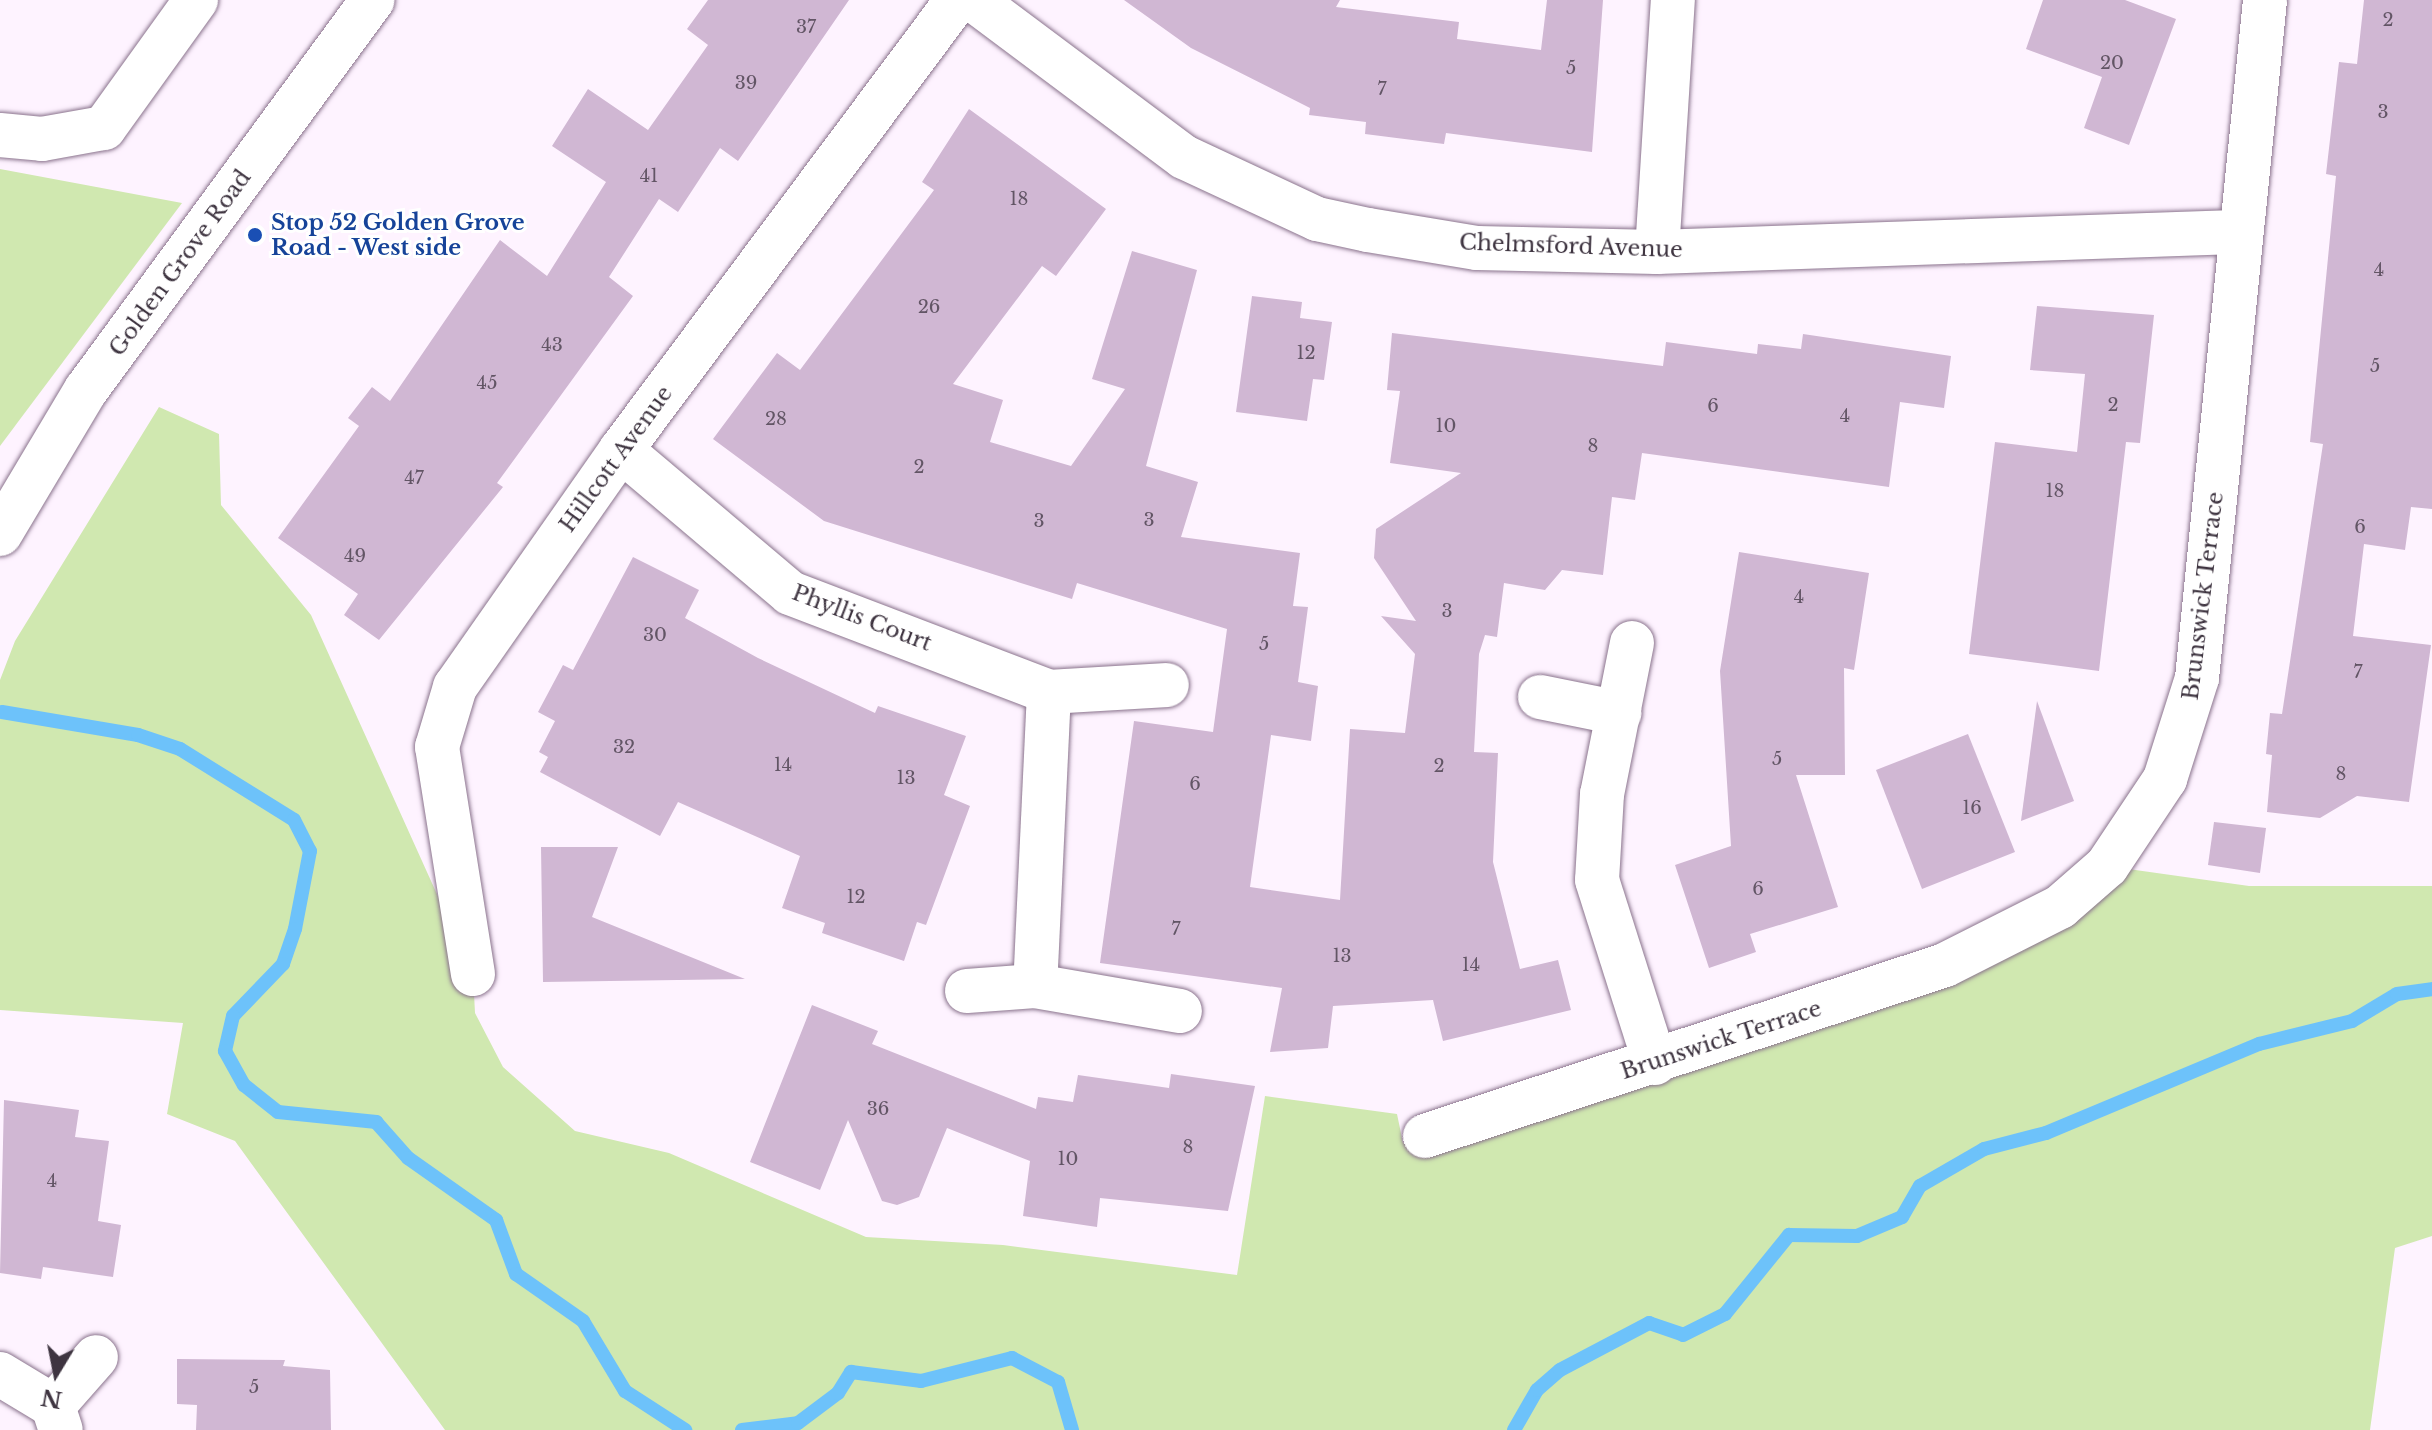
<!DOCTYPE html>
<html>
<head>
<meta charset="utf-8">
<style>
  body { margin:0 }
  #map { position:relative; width:2432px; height:1430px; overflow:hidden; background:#fef3ff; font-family:"Libre Baskerville",serif }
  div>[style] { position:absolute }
  .green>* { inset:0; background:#d0e8b0 }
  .stream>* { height:14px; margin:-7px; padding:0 7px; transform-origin:7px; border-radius:7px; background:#6dc2fa }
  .building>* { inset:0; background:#d0b7d3 }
  .roads { filter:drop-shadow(0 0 2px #8a738d) drop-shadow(0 0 2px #8a738d) }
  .minor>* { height:44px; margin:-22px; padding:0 22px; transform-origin:22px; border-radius:22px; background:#fff }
  .major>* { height:44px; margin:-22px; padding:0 22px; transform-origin:22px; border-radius:22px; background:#fff }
  .dots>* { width:22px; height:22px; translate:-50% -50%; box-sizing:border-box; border:4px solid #fff; border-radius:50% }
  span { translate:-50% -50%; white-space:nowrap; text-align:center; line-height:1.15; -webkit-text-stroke:6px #fff; paint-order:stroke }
  .number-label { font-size:18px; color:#625565 }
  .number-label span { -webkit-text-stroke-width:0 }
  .transit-label { font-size:22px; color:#164399; font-weight:700 }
  .left { translate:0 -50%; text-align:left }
  .street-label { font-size:22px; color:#3e3440 }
  .north { position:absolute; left:16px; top:1334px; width:80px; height:80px; -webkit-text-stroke:6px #fff; paint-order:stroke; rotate:190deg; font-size:22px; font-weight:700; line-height:32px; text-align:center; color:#3e3440 }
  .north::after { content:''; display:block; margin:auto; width:28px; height:36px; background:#3e3440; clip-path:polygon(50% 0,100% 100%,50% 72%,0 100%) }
</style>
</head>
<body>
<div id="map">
  <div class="green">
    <i style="clip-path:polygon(0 169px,182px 203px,0 446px)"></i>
    <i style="clip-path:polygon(159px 407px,219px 434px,221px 505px,311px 615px,473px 974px,475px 1013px,503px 1067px,575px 1131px,669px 1153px,866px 1237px,1003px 1245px,1237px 1275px,1265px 1096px,1397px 1114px,1403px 1143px,1945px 965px,2107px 866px,2249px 886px,2432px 886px,2432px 1236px,2395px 1248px,2370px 1430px,445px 1430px,235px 1141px,167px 1114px,183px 1023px,0 1010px,0 680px,15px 641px)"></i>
  </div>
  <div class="stream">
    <i style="left:2px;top:712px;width:138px;rotate:9.6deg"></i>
    <i style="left:138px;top:735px;width:44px;rotate:18.4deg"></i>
    <i style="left:180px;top:749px;width:134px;rotate:31.9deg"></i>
    <i style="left:294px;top:820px;width:35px;rotate:63deg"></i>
    <i style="left:310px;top:851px;width:79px;rotate:100.9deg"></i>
    <i style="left:295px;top:929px;width:37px;rotate:109deg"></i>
    <i style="left:283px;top:964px;width:72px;rotate:133.9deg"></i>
    <i style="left:233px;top:1016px;width:36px;rotate:103deg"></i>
    <i style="left:225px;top:1051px;width:39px;rotate:61deg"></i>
    <i style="left:244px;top:1085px;width:43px;rotate:38.5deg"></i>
    <i style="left:278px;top:1112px;width:99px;rotate:5.8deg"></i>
    <i style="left:376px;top:1122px;width:48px;rotate:48.4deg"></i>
    <i style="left:408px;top:1158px;width:108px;rotate:35.2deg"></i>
    <i style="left:496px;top:1220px;width:58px;rotate:69.7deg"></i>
    <i style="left:516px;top:1274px;width:82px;rotate:35deg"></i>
    <i style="left:583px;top:1321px;width:82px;rotate:59deg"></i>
    <i style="left:625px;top:1391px;width:72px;rotate:33deg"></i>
    <i style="left:742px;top:1430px;width:56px;rotate:-7.1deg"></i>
    <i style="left:798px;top:1423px;width:50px;rotate:-36.9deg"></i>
    <i style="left:838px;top:1393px;width:25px;rotate:-58deg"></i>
    <i style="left:851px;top:1372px;width:71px;rotate:7.3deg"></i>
    <i style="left:921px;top:1381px;width:94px;rotate:-14.2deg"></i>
    <i style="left:1012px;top:1358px;width:52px;rotate:27.6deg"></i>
    <i style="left:1058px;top:1382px;width:50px;rotate:73.7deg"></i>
    <i style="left:1514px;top:1430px;width:46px;rotate:-60.1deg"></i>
    <i style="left:1537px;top:1390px;width:30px;rotate:-41deg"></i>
    <i style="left:1560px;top:1370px;width:101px;rotate:-27.8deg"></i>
    <i style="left:1649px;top:1323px;width:36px;rotate:19deg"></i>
    <i style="left:1683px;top:1335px;width:47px;rotate:-26.6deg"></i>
    <i style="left:1725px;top:1314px;width:102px;rotate:-51deg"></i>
    <i style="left:1789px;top:1235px;width:68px;rotate:0.8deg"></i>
    <i style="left:1857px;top:1236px;width:49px;rotate:-22.9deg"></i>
    <i style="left:1902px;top:1217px;width:36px;rotate:-60deg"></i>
    <i style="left:1920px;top:1186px;width:74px;rotate:-30deg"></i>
    <i style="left:1984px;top:1149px;width:64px;rotate:-14.5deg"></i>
    <i style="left:2046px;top:1133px;width:231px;rotate:-22.7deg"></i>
    <i style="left:2259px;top:1044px;width:96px;rotate:-13.9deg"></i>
    <i style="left:2352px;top:1021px;width:52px;rotate:-31deg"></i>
    <i style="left:2397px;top:994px;width:35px;rotate:-8deg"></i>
  </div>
  <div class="building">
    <i style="clip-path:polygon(708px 0,849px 0,738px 161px,720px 148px,678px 212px,659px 199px,609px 277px,633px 296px,497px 483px,503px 487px,379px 640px,344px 615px,358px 594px,278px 538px,359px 426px,348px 418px,372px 387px,390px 401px,500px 240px,547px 276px,606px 182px,552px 146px,588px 89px,648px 130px,708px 45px,687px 29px)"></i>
    <i style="clip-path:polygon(1124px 0,1340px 0,1336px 7px,1459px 22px,1457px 39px,1541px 50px,1547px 0,1603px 0,1592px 152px,1446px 133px,1444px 144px,1365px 134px,1366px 122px,1309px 115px,1310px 108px,1191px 48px)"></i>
    <i style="clip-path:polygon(2043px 0,2125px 0,2176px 19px,2129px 145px,2084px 128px,2102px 77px,2026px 49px)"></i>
    <i style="clip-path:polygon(2364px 0,2432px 0,2432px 509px,2411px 507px,2405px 550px,2364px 544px,2353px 636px,2431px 645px,2409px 802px,2357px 796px,2320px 818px,2267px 812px,2272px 755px,2266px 754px,2270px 713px,2282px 714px,2323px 444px,2310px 442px,2336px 176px,2326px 174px,2339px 62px,2357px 64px)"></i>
    <i style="clip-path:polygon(969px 109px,1106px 209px,1056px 276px,1042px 266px,953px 384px,1003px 400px,990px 442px,1071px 466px,1125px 389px,1092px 379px,1132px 251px,1197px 270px,1146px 466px,1198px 482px,1181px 537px,1300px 553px,1293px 606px,1308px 607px,1298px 682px,1318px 686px,1311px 741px,1271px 735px,1250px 887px,1340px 900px,1350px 729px,1405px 733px,1415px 654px,1381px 616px,1416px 621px,1374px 558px,1376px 529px,1461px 473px,1390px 463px,1400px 391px,1387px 390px,1392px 333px,1663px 366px,1666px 342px,1757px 354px,1758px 344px,1801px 349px,1803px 334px,1951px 356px,1944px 408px,1900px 402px,1889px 487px,1642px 453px,1635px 500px,1612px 497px,1603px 575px,1562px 570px,1545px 590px,1504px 583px,1497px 637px,1485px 635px,1479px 654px,1474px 752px,1498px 753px,1493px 862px,1520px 969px,1558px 960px,1571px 1010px,1443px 1041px,1433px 1000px,1333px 1006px,1328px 1048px,1270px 1052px,1282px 988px,1100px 963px,1134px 721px,1213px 732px,1227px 629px,1077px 583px,1072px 599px,824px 521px,713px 439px,777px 353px,800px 370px,934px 190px,922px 182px)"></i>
    <i style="clip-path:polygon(1252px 296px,1302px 302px,1300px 318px,1332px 322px,1324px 380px,1313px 379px,1307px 421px,1236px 412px)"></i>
    <i style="clip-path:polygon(2037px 306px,2154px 315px,2140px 443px,2126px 442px,2099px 671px,1969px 654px,1995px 442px,2077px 452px,2085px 374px,2030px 370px)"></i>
    <i style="clip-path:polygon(1739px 552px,1869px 573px,1854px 670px,1844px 668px,1845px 775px,1796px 775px,1838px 907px,1750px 934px,1756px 952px,1709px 968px,1675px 865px,1731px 846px,1720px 671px)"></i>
    <i style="clip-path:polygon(633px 557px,699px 590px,685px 618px,758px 658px,875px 713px,878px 706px,966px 736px,944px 795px,970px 806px,926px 925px,917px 922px,904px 961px,822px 933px,825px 923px,782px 908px,800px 856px,678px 802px,660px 836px,540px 772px,548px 757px,539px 752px,555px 721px,538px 712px,563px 665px,573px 670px)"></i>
    <i style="clip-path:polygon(2037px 701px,2074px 801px,2021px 821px)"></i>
    <i style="clip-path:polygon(1968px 734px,2015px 852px,1922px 889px,1876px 770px)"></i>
    <i style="clip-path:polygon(2214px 822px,2266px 828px,2260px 873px,2208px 865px)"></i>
    <i style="clip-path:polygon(541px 847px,618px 847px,592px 917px,745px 979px,543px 982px)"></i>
    <i style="clip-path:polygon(812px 1005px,878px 1031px,872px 1044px,1036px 1109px,1038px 1097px,1073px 1102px,1078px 1075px,1169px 1088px,1171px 1074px,1255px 1086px,1228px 1211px,1100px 1198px,1097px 1227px,1023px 1216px,1030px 1161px,947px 1128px,919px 1197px,897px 1205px,882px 1201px,848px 1120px,820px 1190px,750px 1162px)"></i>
    <i style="clip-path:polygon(4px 1100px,79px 1110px,75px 1137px,109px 1141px,98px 1221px,121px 1225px,113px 1277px,43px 1267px,41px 1279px,0 1273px)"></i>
    <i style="clip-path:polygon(177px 1359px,285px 1360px,283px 1366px,330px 1370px,331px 1430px,196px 1430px,197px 1405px,177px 1404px)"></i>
  </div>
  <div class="roads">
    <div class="minor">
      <i style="left:974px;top:0;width:262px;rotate:36.8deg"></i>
      <i style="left:1184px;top:157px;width:147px;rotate:25deg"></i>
      <i style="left:1317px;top:219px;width:52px;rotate:12.2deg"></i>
      <i style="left:1368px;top:230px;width:110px;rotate:9.4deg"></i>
      <i style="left:1477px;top:248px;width:180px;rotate:1.3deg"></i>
      <i style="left:1657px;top:252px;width:579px;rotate:-1.98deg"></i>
      <i style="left:0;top:135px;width:42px;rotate:5.4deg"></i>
      <i style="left:42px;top:139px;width:63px;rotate:-10.1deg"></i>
      <i style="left:104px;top:128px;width:158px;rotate:-54.3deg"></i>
      <i style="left:1657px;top:252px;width:253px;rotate:-86.4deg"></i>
      <i style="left:621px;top:450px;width:221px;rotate:40.2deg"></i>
      <i style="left:790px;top:593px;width:277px;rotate:20.9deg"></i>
      <i style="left:1049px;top:692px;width:294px;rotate:92.7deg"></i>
      <i style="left:1035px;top:986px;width:147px;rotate:9.8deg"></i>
      <i style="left:1632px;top:643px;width:154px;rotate:101.2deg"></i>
      <i style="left:1602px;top:794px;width:86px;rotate:93.3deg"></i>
      <i style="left:1597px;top:880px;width:192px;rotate:72.4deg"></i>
      <i style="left:1049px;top:692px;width:118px;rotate:-3.4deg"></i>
      <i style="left:1540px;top:697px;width:81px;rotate:11.4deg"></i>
      <i style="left:473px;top:974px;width:230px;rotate:-99deg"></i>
      <i style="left:437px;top:747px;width:63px;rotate:-73.3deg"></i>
      <i style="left:455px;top:687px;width:289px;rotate:-55deg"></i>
      <i style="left:621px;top:450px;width:562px;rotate:-53.25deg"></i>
      <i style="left:967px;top:991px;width:68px;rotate:-4.2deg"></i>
      <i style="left:1425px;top:1136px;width:547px;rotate:-18.2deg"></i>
      <i style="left:1945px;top:965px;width:129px;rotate:-26.8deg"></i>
      <i style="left:2060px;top:907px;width:62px;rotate:-41.1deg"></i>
      <i style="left:2107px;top:866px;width:105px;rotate:-56.3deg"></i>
      <i style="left:2165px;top:779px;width:106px;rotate:-72.4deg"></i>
      <i style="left:2197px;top:678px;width:681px;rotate:-84.27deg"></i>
      <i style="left:0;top:1374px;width:62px;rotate:31.1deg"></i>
      <i style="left:53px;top:1406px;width:25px;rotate:72deg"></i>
      <i style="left:53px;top:1406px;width:65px;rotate:-48.7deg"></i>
    </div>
    <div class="major">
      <i style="left:0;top:534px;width:168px;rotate:-59.2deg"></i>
      <i style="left:86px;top:390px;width:484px;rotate:-53.7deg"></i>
    </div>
  </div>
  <div class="dots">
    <i style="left:255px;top:235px;background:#1a4fb4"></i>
  </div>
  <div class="number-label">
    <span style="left:2388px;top:20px">2</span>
    <span style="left:806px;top:27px">37</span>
    <span style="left:2112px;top:63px">20</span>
    <span style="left:1571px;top:68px">5</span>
    <span style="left:746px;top:83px">39</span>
    <span style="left:1382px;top:89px">7</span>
    <span style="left:2383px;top:112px">3</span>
    <span style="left:649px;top:176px">41</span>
    <span style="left:1019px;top:199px">18</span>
    <span style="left:2379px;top:270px">4</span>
    <span style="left:929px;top:307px">26</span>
    <span style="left:552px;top:345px">43</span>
    <span style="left:1306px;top:353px">12</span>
    <span style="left:2375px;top:366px">5</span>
    <span style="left:487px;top:383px">45</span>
    <span style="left:2113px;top:405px">2</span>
    <span style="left:1713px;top:406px">6</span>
    <span style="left:1845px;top:416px">4</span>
    <span style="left:776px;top:419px">28</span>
    <span style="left:1446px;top:426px">10</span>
    <span style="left:1593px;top:446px">8</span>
    <span style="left:919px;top:467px">2</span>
    <span style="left:414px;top:478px">47</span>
    <span style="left:2055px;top:491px">18</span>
    <span style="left:1149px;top:520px">3</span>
    <span style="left:1039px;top:521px">3</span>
    <span style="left:2360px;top:527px">6</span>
    <span style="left:355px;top:556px">49</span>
    <span style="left:1799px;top:597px">4</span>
    <span style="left:1447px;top:611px">3</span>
    <span style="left:655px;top:635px">30</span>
    <span style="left:1264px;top:644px">5</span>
    <span style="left:2358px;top:672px">7</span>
    <span style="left:624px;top:747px">32</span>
    <span style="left:1777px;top:759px">5</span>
    <span style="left:783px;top:765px">14</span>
    <span style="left:1439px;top:766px">2</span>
    <span style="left:2341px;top:774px">8</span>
    <span style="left:906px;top:778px">13</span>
    <span style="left:1195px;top:784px">6</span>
    <span style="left:1972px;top:808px">16</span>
    <span style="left:1758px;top:889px">6</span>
    <span style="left:856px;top:897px">12</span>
    <span style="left:1176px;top:929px">7</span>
    <span style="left:1342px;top:956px">13</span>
    <span style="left:1471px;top:965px">14</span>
    <span style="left:878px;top:1109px">36</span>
    <span style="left:1188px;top:1147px">8</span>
    <span style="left:1068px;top:1159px">10</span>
    <span style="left:52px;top:1181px">4</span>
    <span style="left:254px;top:1387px">5</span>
  </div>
  <div class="transit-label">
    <span class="left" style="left:271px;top:235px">Stop 52 Golden Grove<br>Road - West side</span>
  </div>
  <div class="street-label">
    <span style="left:1571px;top:246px;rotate:2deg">Chelmsford Avenue</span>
    <span style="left:180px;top:263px;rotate:-54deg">Golden Grove Road</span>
    <span style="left:616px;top:459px;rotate:-54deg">Hillcott Avenue</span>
    <span style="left:2203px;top:596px;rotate:-83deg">Brunswick Terrace</span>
    <span style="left:862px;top:618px;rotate:21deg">Phyllis Court</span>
    <span style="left:1721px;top:1040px;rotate:-18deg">Brunswick Terrace</span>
  </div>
  <div class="north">N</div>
</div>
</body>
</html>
